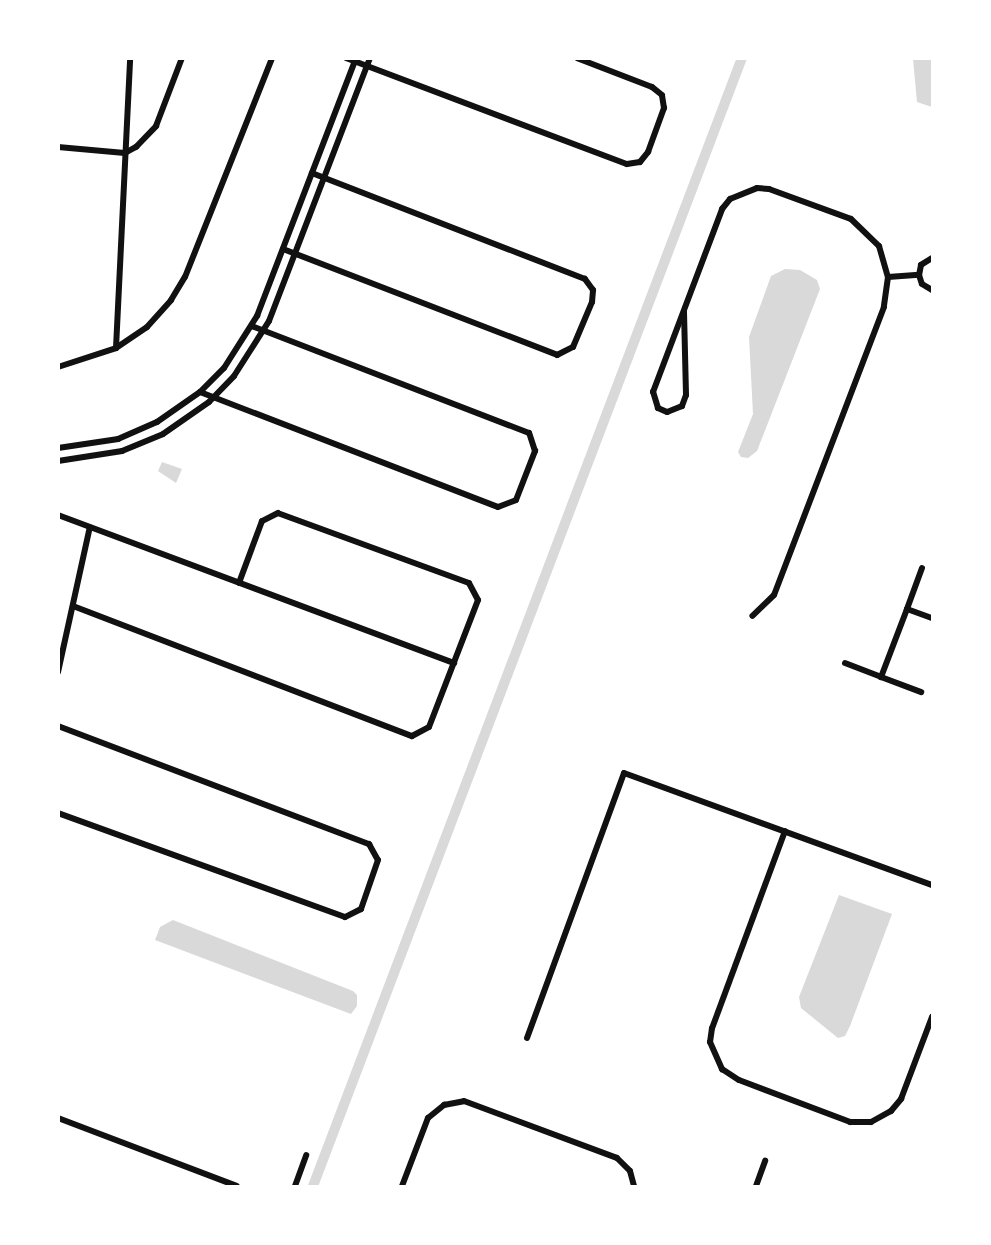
<!DOCTYPE html>
<html>
<head>
<meta charset="utf-8">
<style>
  body { margin:0 }
  #map { position:relative; width:991px; height:1245px; overflow:hidden; background:#fff; font-family:"PT Sans Narrow",sans-serif }
  div>[style] { position:absolute }
  .water>* { inset:0; background:#d9d9d9 }
  .canal>* { height:10px; margin:-5px; padding:0 5px; transform-origin:5px; border-radius:5px; background:#d9d9d9 }
  .minor>* { height:6px; margin:-3px; padding:0 3px; transform-origin:3px; border-radius:3px; background:#111 }
  span { translate:-50% -50%; white-space:nowrap; text-align:center; line-height:1.15; -webkit-text-stroke:4.5px #fff; paint-order:stroke }
  .frame { position:absolute; inset:0; border:60px solid #fff; pointer-events:none }
</style>
</head>
<body>
<div id="map">
  <div class="water">
    <i style="clip-path:polygon(913px 59px,932px 59px,932px 107px,917px 102px)"></i>
    <i style="clip-path:polygon(785px 269px,800px 270px,817px 280px,820px 289px,757px 451px,748px 458px,741px 457px,738px 452px,753px 414px,749px 337px,771px 276px)"></i>
    <i style="clip-path:polygon(162px 462px,182px 469px,176px 483px,158px 471px)"></i>
    <i style="clip-path:polygon(839px 895px,892px 914px,850px 1026px,845px 1036px,838px 1038px,801px 1008px,799px 997px)"></i>
    <i style="clip-path:polygon(173px 920px,353px 991px,357px 995px,357px 1006px,351px 1014px,155px 940px,160px 927px)"></i>
  </div>
  <div class="canal">
    <i style="left:313px;top:1186px;width:1207px;rotate:-69.18deg"></i>
  </div>
  <div class="minor">
    <i style="left:346px;top:58px;width:300px;rotate:20.7deg"></i>
    <i style="left:627px;top:164px;width:13px;rotate:-9deg"></i>
    <i style="left:640px;top:162px;width:13px;rotate:-51deg"></i>
    <i style="left:648px;top:152px;width:47px;rotate:-70deg"></i>
    <i style="left:664px;top:108px;width:13px;rotate:-99deg"></i>
    <i style="left:662px;top:95px;width:13px;rotate:-141deg"></i>
    <i style="left:652px;top:87px;width:80px;rotate:-158.9deg"></i>
    <i style="left:58px;top:147px;width:67px;rotate:5.1deg"></i>
    <i style="left:125px;top:153px;width:13px;rotate:-29deg"></i>
    <i style="left:136px;top:147px;width:29px;rotate:-46deg"></i>
    <i style="left:156px;top:126px;width:73px;rotate:-69.1deg"></i>
    <i style="left:283px;top:249px;width:294px;rotate:21.1deg"></i>
    <i style="left:557px;top:355px;width:18px;rotate:-27deg"></i>
    <i style="left:573px;top:347px;width:49px;rotate:-67.1deg"></i>
    <i style="left:592px;top:302px;width:12px;rotate:-85deg"></i>
    <i style="left:593px;top:290px;width:14px;rotate:-126deg"></i>
    <i style="left:585px;top:279px;width:293px;rotate:-158.8deg"></i>
    <i style="left:932px;top:258px;width:13px;rotate:148deg"></i>
    <i style="left:921px;top:265px;width:10px;rotate:101deg"></i>
    <i style="left:919px;top:275px;width:9px;rotate:72deg"></i>
    <i style="left:922px;top:284px;width:12px;rotate:31deg"></i>
    <i style="left:888px;top:277px;width:31px;rotate:-4deg"></i>
    <i style="left:684px;top:312px;width:83px;rotate:88.6deg"></i>
    <i style="left:686px;top:395px;width:12px;rotate:110deg"></i>
    <i style="left:682px;top:406px;width:16px;rotate:158deg"></i>
    <i style="left:667px;top:412px;width:10px;rotate:-156deg"></i>
    <i style="left:658px;top:408px;width:17px;rotate:-107deg"></i>
    <i style="left:653px;top:392px;width:196px;rotate:-69.3deg"></i>
    <i style="left:722px;top:209px;width:13px;rotate:-51deg"></i>
    <i style="left:730px;top:199px;width:29px;rotate:-22deg"></i>
    <i style="left:757px;top:188px;width:12px;rotate:5deg"></i>
    <i style="left:769px;top:189px;width:87px;rotate:20.1deg"></i>
    <i style="left:851px;top:219px;width:39px;rotate:44deg"></i>
    <i style="left:879px;top:246px;width:32px;rotate:74deg"></i>
    <i style="left:888px;top:277px;width:30px;rotate:98deg"></i>
    <i style="left:884px;top:307px;width:308px;rotate:110.9deg"></i>
    <i style="left:774px;top:595px;width:30px;rotate:136deg"></i>
    <i style="left:116px;top:348px;width:290px;rotate:-87.2deg"></i>
    <i style="left:58px;top:367px;width:61px;rotate:-18.1deg"></i>
    <i style="left:116px;top:348px;width:37px;rotate:-34deg"></i>
    <i style="left:147px;top:327px;width:36px;rotate:-48deg"></i>
    <i style="left:171px;top:300px;width:27px;rotate:-59deg"></i>
    <i style="left:185px;top:277px;width:236px;rotate:-68.3deg"></i>
    <i style="left:200px;top:392px;width:319px;rotate:21.1deg"></i>
    <i style="left:498px;top:507px;width:19px;rotate:-21deg"></i>
    <i style="left:516px;top:500px;width:53px;rotate:-68.8deg"></i>
    <i style="left:535px;top:451px;width:19px;rotate:-108deg"></i>
    <i style="left:529px;top:433px;width:297px;rotate:-158.9deg"></i>
    <i style="left:58px;top:448px;width:61px;rotate:-8.5deg"></i>
    <i style="left:118px;top:439px;width:43px;rotate:-23.6deg"></i>
    <i style="left:157px;top:422px;width:52px;rotate:-34.9deg"></i>
    <i style="left:200px;top:392px;width:34px;rotate:-45deg"></i>
    <i style="left:224px;top:368px;width:62px;rotate:-57.6deg"></i>
    <i style="left:257px;top:316px;width:276px;rotate:-69deg"></i>
    <i style="left:58px;top:461px;width:65px;rotate:-8.9deg"></i>
    <i style="left:122px;top:451px;width:44px;rotate:-22.5deg"></i>
    <i style="left:163px;top:434px;width:56px;rotate:-34.8deg"></i>
    <i style="left:209px;top:402px;width:36px;rotate:-46deg"></i>
    <i style="left:234px;top:376px;width:65px;rotate:-57.5deg"></i>
    <i style="left:269px;top:321px;width:282px;rotate:-69deg"></i>
    <i style="left:58px;top:515px;width:423px;rotate:20.5deg"></i>
    <i style="left:922px;top:568px;width:44px;rotate:110.1deg"></i>
    <i style="left:907px;top:609px;width:27px;rotate:20deg"></i>
    <i style="left:73px;top:606px;width:363px;rotate:21deg"></i>
    <i style="left:412px;top:736px;width:19px;rotate:-28deg"></i>
    <i style="left:429px;top:727px;width:136px;rotate:-68.9deg"></i>
    <i style="left:478px;top:600px;width:19px;rotate:-118deg"></i>
    <i style="left:469px;top:583px;width:203px;rotate:-159.9deg"></i>
    <i style="left:278px;top:513px;width:18px;rotate:153deg"></i>
    <i style="left:262px;top:521px;width:66px;rotate:110.4deg"></i>
    <i style="left:907px;top:609px;width:73px;rotate:110.9deg"></i>
    <i style="left:881px;top:677px;width:43px;rotate:20.6deg"></i>
    <i style="left:845px;top:663px;width:39px;rotate:21deg"></i>
    <i style="left:58px;top:672px;width:148px;rotate:-77.6deg"></i>
    <i style="left:58px;top:726px;width:333px;rotate:20.8deg"></i>
    <i style="left:369px;top:844px;width:18px;rotate:61deg"></i>
    <i style="left:378px;top:860px;width:52px;rotate:109.1deg"></i>
    <i style="left:361px;top:909px;width:18px;rotate:153deg"></i>
    <i style="left:345px;top:917px;width:305px;rotate:-160.1deg"></i>
    <i style="left:785px;top:831px;width:210px;rotate:110.3deg"></i>
    <i style="left:712px;top:1028px;width:14px;rotate:98deg"></i>
    <i style="left:710px;top:1042px;width:30px;rotate:66deg"></i>
    <i style="left:722px;top:1069px;width:20px;rotate:33deg"></i>
    <i style="left:739px;top:1080px;width:119px;rotate:20.7deg"></i>
    <i style="left:850px;top:1122px;width:21px"></i>
    <i style="left:871px;top:1122px;width:23px;rotate:-29deg"></i>
    <i style="left:891px;top:1111px;width:16px;rotate:-50deg"></i>
    <i style="left:901px;top:1099px;width:88px;rotate:-69.3deg"></i>
    <i style="left:527px;top:1038px;width:282px;rotate:-69.9deg"></i>
    <i style="left:624px;top:773px;width:328px;rotate:20deg"></i>
    <i style="left:58px;top:1118px;width:191px;rotate:20.8deg"></i>
    <i style="left:295px;top:1186px;width:33px;rotate:-70deg"></i>
    <i style="left:402px;top:1186px;width:73px;rotate:-69.1deg"></i>
    <i style="left:428px;top:1118px;width:21px;rotate:-39deg"></i>
    <i style="left:444px;top:1105px;width:20px;rotate:-11deg"></i>
    <i style="left:464px;top:1101px;width:163px;rotate:20.4deg"></i>
    <i style="left:617px;top:1158px;width:18px;rotate:45deg"></i>
    <i style="left:630px;top:1171px;width:16px;rotate:75deg"></i>
    <i style="left:756px;top:1186px;width:27px;rotate:-70deg"></i>
  </div>
  <div class="frame"></div>
</div>
</body>
</html>
